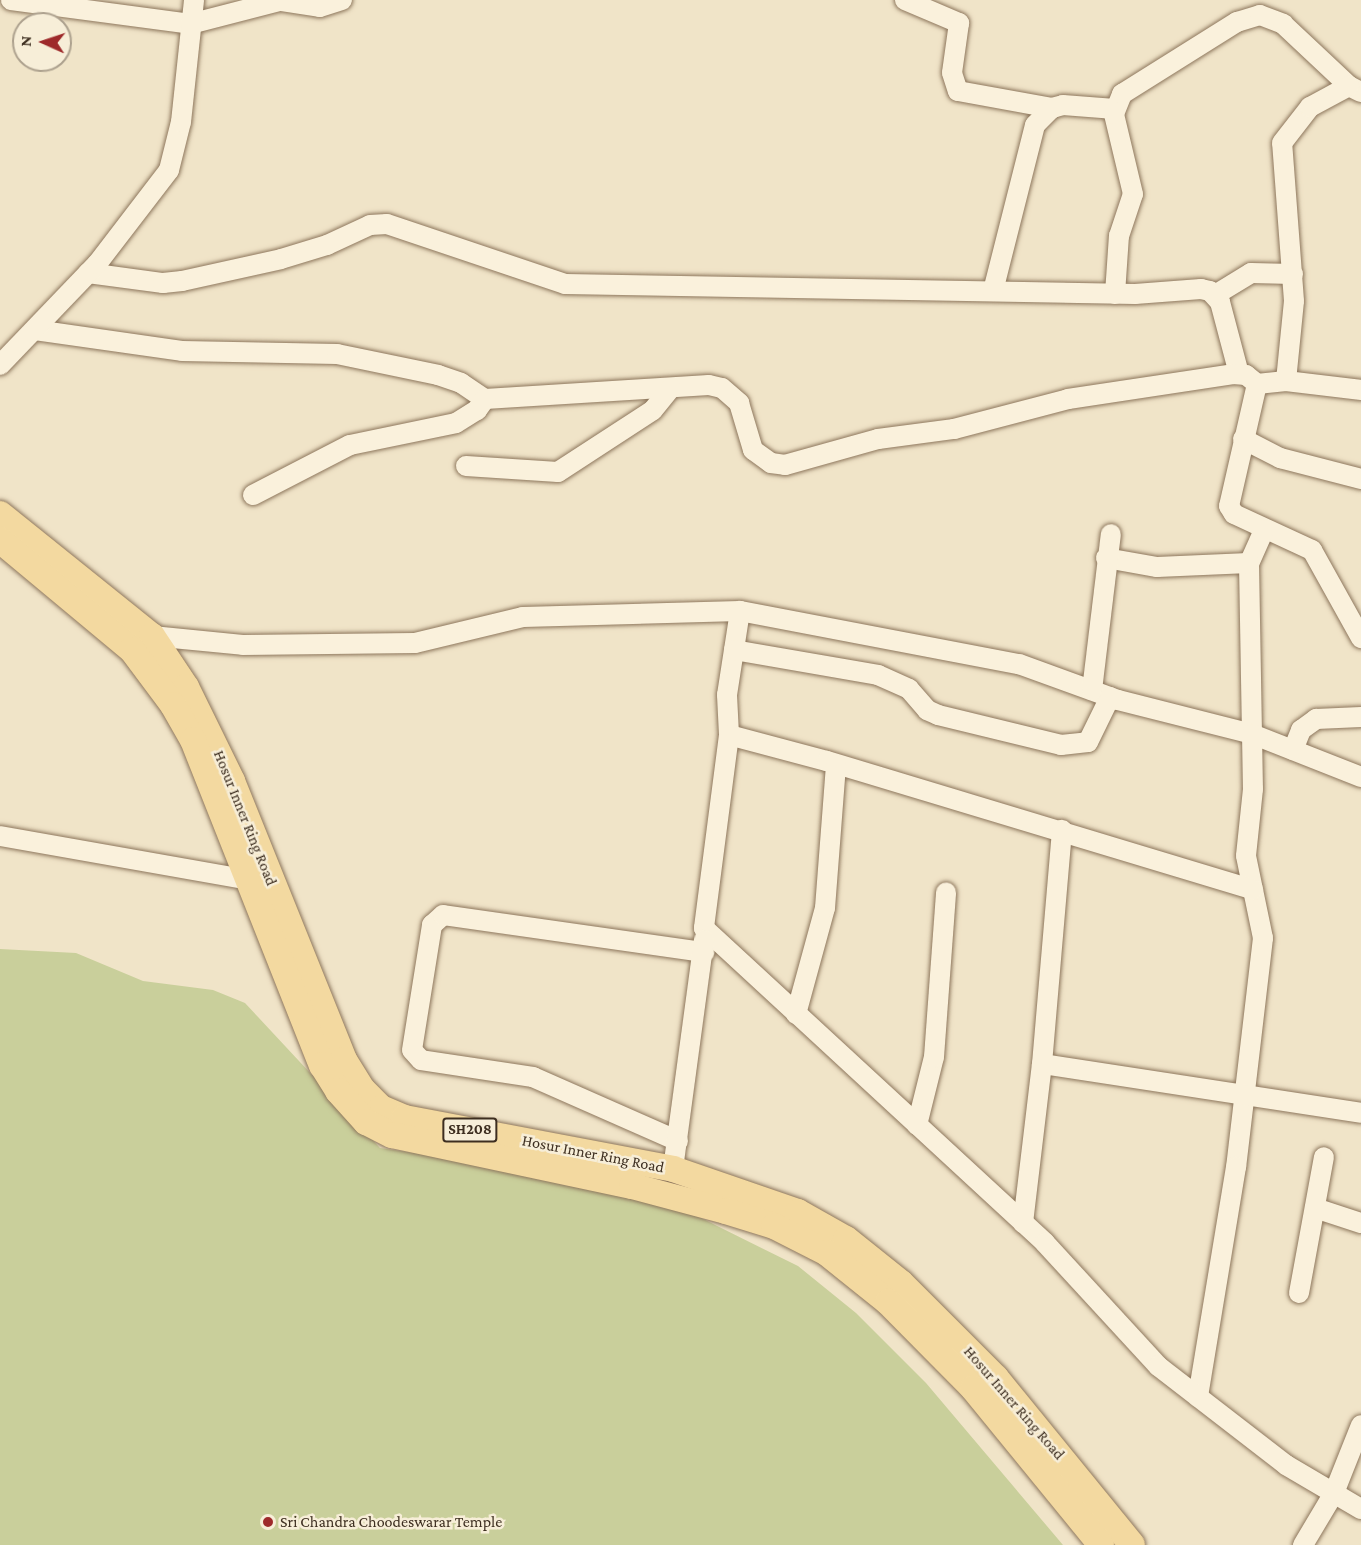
<!DOCTYPE html>
<html>
<head>
<meta charset="utf-8">
<style>
  body { margin:0 }
  #map { position:relative; width:1361px; height:1545px; overflow:hidden; background:#f0e4c8; font-family:"Crimson Pro",serif }
  div>[style] { position:absolute }
  .green>* { inset:0; background:#c9cf9b }
  .roads { filter:drop-shadow(0 0 2px #8d765c) drop-shadow(0 0 2px #8d765c) }
  .minor>* { height:20px; margin:-10px; padding:0 10px; transform-origin:10px; border-radius:10px; background:#faf1dc }
  .major>* { height:26px; margin:-13px; padding:0 13px; transform-origin:13px; border-radius:13px; background:#f3d9a0 }
  .dots>* { width:16px; height:16px; translate:-50% -50%; box-sizing:border-box; border:3px solid #f7eed8; border-radius:50% }
  span { translate:-50% -50%; white-space:nowrap; text-align:center; line-height:1.15; -webkit-text-stroke:5px #f7eed8; paint-order:stroke }
  .shield-label span { padding:2px 4px; background:#f7eed8; border:2px solid; border-radius:4px; -webkit-text-stroke-width:0 }
  .shield-label { font-size:15px; color:#3d2e20; font-weight:700 }
  .street-label { font-size:16px; color:#3d2e20 }
  .poi-label { font-size:16px; color:#3d2e20 }
  .left { translate:0 -50%; text-align:left }
  .north { position:absolute; left:12px; top:12px; width:60px; height:60px; box-sizing:border-box; background:#f7eed8; border:2px solid #ada18e; border-radius:50%; rotate:273deg; font-size:16px; font-weight:700; line-height:24px; text-align:center; color:#3d2e20 }
  .north::after { content:''; display:block; margin:auto; width:21px; height:27px; background:#9e2a2b; clip-path:polygon(50% 0,100% 100%,50% 72%,0 100%) }
</style>
</head>
<body>
<div id="map">
  <div class="green">
    <i style="clip-path:polygon(0 949px,76px 953px,143px 981px,213px 990px,245px 1003px,380px 1148px,464px 1160px,564px 1185px,667px 1201px,798px 1266px,856px 1313px,926px 1383px,1063px 1545px,0 1545px)"></i>
  </div>
  <div class="roads">
    <div class="minor">
      <i style="left:11px;top:0;width:181px;rotate:7.6deg"></i>
      <i style="left:190px;top:24px;width:96px;rotate:-14.5deg"></i>
      <i style="left:905px;top:0;width:59px;rotate:23.1deg"></i>
      <i style="left:959px;top:23px;width:50px;rotate:98deg"></i>
      <i style="left:952px;top:73px;width:19px;rotate:72deg"></i>
      <i style="left:958px;top:91px;width:96px;rotate:10.3deg"></i>
      <i style="left:282px;top:1px;width:38px;rotate:9deg"></i>
      <i style="left:320px;top:7px;width:23px;rotate:-18deg"></i>
      <i style="left:88px;top:273px;width:76px;rotate:7.6deg"></i>
      <i style="left:163px;top:283px;width:19px;rotate:-6deg"></i>
      <i style="left:182px;top:281px;width:101px;rotate:-12.5deg"></i>
      <i style="left:281px;top:259px;width:48px;rotate:-16.9deg"></i>
      <i style="left:327px;top:245px;width:47px;rotate:-24.9deg"></i>
      <i style="left:370px;top:225px;width:17px;rotate:-3deg"></i>
      <i style="left:387px;top:224px;width:188px;rotate:18.6deg"></i>
      <i style="left:565px;top:284px;width:570px;rotate:1.01deg"></i>
      <i style="left:1135px;top:294px;width:66px;rotate:-4.3deg"></i>
      <i style="left:1201px;top:289px;width:9px;rotate:13deg"></i>
      <i style="left:1210px;top:291px;width:15px;rotate:48deg"></i>
      <i style="left:1220px;top:302px;width:74px;rotate:75.2deg"></i>
      <i style="left:993px;top:291px;width:171px;rotate:-75.8deg"></i>
      <i style="left:1035px;top:125px;width:24px;rotate:-45deg"></i>
      <i style="left:1052px;top:108px;width:11px;rotate:-15deg"></i>
      <i style="left:1063px;top:105px;width:52px;rotate:4.4deg"></i>
      <i style="left:1115px;top:294px;width:58px;rotate:-86.1deg"></i>
      <i style="left:1119px;top:236px;width:44px;rotate:-71.6deg"></i>
      <i style="left:1133px;top:194px;width:82px;rotate:-103.4deg"></i>
      <i style="left:1114px;top:114px;width:22px;rotate:-68deg"></i>
      <i style="left:1122px;top:94px;width:136px;rotate:-32.1deg"></i>
      <i style="left:1237px;top:22px;width:24px;rotate:-17deg"></i>
      <i style="left:1260px;top:15px;width:25px;rotate:21deg"></i>
      <i style="left:1283px;top:24px;width:91px;rotate:43.2deg"></i>
      <i style="left:1349px;top:86px;width:13px;rotate:27deg"></i>
      <i style="left:1215px;top:295px;width:42px;rotate:-31.4deg"></i>
      <i style="left:1251px;top:273px;width:42px;rotate:1.4deg"></i>
      <i style="left:35px;top:330px;width:148px;rotate:8.1deg"></i>
      <i style="left:182px;top:351px;width:155px;rotate:1.1deg"></i>
      <i style="left:337px;top:354px;width:103px;rotate:11.7deg"></i>
      <i style="left:438px;top:375px;width:24px;rotate:19deg"></i>
      <i style="left:461px;top:383px;width:29px;rotate:34deg"></i>
      <i style="left:485px;top:399px;width:224px;rotate:-3.6deg"></i>
      <i style="left:709px;top:385px;width:13px;rotate:13deg"></i>
      <i style="left:722px;top:388px;width:23px;rotate:41deg"></i>
      <i style="left:739px;top:403px;width:49px;rotate:73.4deg"></i>
      <i style="left:753px;top:450px;width:22px;rotate:36deg"></i>
      <i style="left:771px;top:463px;width:14px;rotate:8deg"></i>
      <i style="left:785px;top:465px;width:97px;rotate:-15.6deg"></i>
      <i style="left:878px;top:439px;width:77px;rotate:-7.5deg"></i>
      <i style="left:954px;top:429px;width:118px;rotate:-14.7deg"></i>
      <i style="left:1068px;top:399px;width:167px;rotate:-8.6deg"></i>
      <i style="left:1233px;top:374px;width:13px;rotate:4deg"></i>
      <i style="left:1246px;top:375px;width:14px;rotate:39deg"></i>
      <i style="left:1257px;top:384px;width:29px;rotate:-6deg"></i>
      <i style="left:1286px;top:381px;width:76px;rotate:6.8deg"></i>
      <i style="left:0;top:365px;width:140px;rotate:-46.2deg"></i>
      <i style="left:97px;top:264px;width:118px;rotate:-52.5deg"></i>
      <i style="left:169px;top:170px;width:49px;rotate:-76deg"></i>
      <i style="left:181px;top:122px;width:123px;rotate:-83.9deg"></i>
      <i style="left:1286px;top:381px;width:80px;rotate:-84.3deg"></i>
      <i style="left:1294px;top:301px;width:158px;rotate:-94.3deg"></i>
      <i style="left:1282px;top:143px;width:46px;rotate:-52.1deg"></i>
      <i style="left:1310px;top:107px;width:44px;rotate:-28.3deg"></i>
      <i style="left:1257px;top:384px;width:125px;rotate:102.9deg"></i>
      <i style="left:1229px;top:506px;width:9px;rotate:58deg"></i>
      <i style="left:1234px;top:514px;width:86px;rotate:24.8deg"></i>
      <i style="left:1312px;top:550px;width:101px;rotate:60.9deg"></i>
      <i style="left:1243px;top:439px;width:42px;rotate:27.2deg"></i>
      <i style="left:1280px;top:458px;width:84px;rotate:14.5deg"></i>
      <i style="left:466px;top:466px;width:92px;rotate:3.7deg"></i>
      <i style="left:558px;top:472px;width:113px;rotate:-33.1deg"></i>
      <i style="left:653px;top:410px;width:28px;rotate:-51deg"></i>
      <i style="left:253px;top:495px;width:109px;rotate:-27.3deg"></i>
      <i style="left:350px;top:445px;width:108px;rotate:-11.7deg"></i>
      <i style="left:456px;top:423px;width:25px;rotate:-32deg"></i>
      <i style="left:477px;top:410px;width:14px;rotate:-54deg"></i>
      <i style="left:1264px;top:530px;width:36px;rotate:114deg"></i>
      <i style="left:1249px;top:563px;width:171px;rotate:89deg"></i>
      <i style="left:1252px;top:734px;width:117px;rotate:21.5deg"></i>
      <i style="left:1106px;top:558px;width:52px;rotate:10deg"></i>
      <i style="left:1157px;top:567px;width:92px;rotate:-2.5deg"></i>
      <i style="left:740px;top:611px;width:284px;rotate:10.8deg"></i>
      <i style="left:1019px;top:664px;width:105px;rotate:20deg"></i>
      <i style="left:1118px;top:700px;width:138px;rotate:14.2deg"></i>
      <i style="left:1252px;top:734px;width:55px;rotate:89deg"></i>
      <i style="left:1253px;top:789px;width:67px;rotate:96deg"></i>
      <i style="left:1246px;top:856px;width:84px;rotate:78.3deg"></i>
      <i style="left:1263px;top:938px;width:231px;rotate:96.7deg"></i>
      <i style="left:1236px;top:1167px;width:233px;rotate:99.4deg"></i>
      <i style="left:144px;top:641px;width:9px;rotate:-32deg"></i>
      <i style="left:152px;top:636px;width:91px;rotate:5.6deg"></i>
      <i style="left:243px;top:645px;width:172px;rotate:-0.7deg"></i>
      <i style="left:415px;top:643px;width:111px;rotate:-13.5deg"></i>
      <i style="left:523px;top:617px;width:217px;rotate:-1.6deg"></i>
      <i style="left:740px;top:611px;width:85px;rotate:98.8deg"></i>
      <i style="left:727px;top:695px;width:40px;rotate:87.1deg"></i>
      <i style="left:729px;top:735px;width:195px;rotate:97.4deg"></i>
      <i style="left:704px;top:928px;width:464px;rotate:42.7deg"></i>
      <i style="left:1045px;top:1243px;width:167px;rotate:47.4deg"></i>
      <i style="left:1158px;top:1366px;width:162px;rotate:37.7deg"></i>
      <i style="left:1286px;top:1465px;width:87px;rotate:30.4deg"></i>
      <i style="left:734px;top:650px;width:146px;rotate:9.8deg"></i>
      <i style="left:878px;top:675px;width:34px;rotate:24deg"></i>
      <i style="left:909px;top:689px;width:28px;rotate:49deg"></i>
      <i style="left:927px;top:710px;width:12px;rotate:24deg"></i>
      <i style="left:938px;top:715px;width:127px;rotate:13.7deg"></i>
      <i style="left:1061px;top:745px;width:27px;rotate:-6deg"></i>
      <i style="left:1088px;top:742px;width:50px;rotate:-63.9deg"></i>
      <i style="left:1092px;top:690px;width:157px;rotate:-83.1deg"></i>
      <i style="left:729px;top:735px;width:101px;rotate:14.9deg"></i>
      <i style="left:827px;top:761px;width:445px;rotate:16.8deg"></i>
      <i style="left:1293px;top:750px;width:22px;rotate:-68deg"></i>
      <i style="left:1301px;top:730px;width:19px;rotate:-36deg"></i>
      <i style="left:1316px;top:719px;width:45px;rotate:-2.5deg"></i>
      <i style="left:0;top:836px;width:249px;rotate:10deg"></i>
      <i style="left:796px;top:1014px;width:110px;rotate:-74.7deg"></i>
      <i style="left:825px;top:908px;width:144px;rotate:-85.6deg"></i>
      <i style="left:1042px;top:1064px;width:323px;rotate:8.7deg"></i>
      <i style="left:917px;top:1125px;width:70px;rotate:-76deg"></i>
      <i style="left:934px;top:1057px;width:165px;rotate:-85.8deg"></i>
      <i style="left:678px;top:1141px;width:158px;rotate:-156.2deg"></i>
      <i style="left:533px;top:1077px;width:113px;rotate:-171.4deg"></i>
      <i style="left:421px;top:1060px;width:13px;rotate:-132deg"></i>
      <i style="left:412px;top:1050px;width:127px;rotate:-80.9deg"></i>
      <i style="left:432px;top:925px;width:15px;rotate:-42deg"></i>
      <i style="left:443px;top:915px;width:264px;rotate:8.1deg"></i>
      <i style="left:673px;top:1169px;width:231px;rotate:-82.3deg"></i>
      <i style="left:1315px;top:1208px;width:48px;rotate:18.1deg"></i>
      <i style="left:1023px;top:1223px;width:160px;rotate:-83.2deg"></i>
      <i style="left:1042px;top:1064px;width:235px;rotate:-85.1deg"></i>
      <i style="left:1299px;top:1293px;width:138px;rotate:-79.6deg"></i>
      <i style="left:1303px;top:1545px;width:61px;rotate:-59.2deg"></i>
      <i style="left:1334px;top:1493px;width:73px;rotate:-68.3deg"></i>
    </div>
    <div class="major">
      <i style="left:0;top:514px;width:195px;rotate:38.8deg"></i>
      <i style="left:152px;top:636px;width:61px;rotate:56.3deg"></i>
      <i style="left:186px;top:687px;width:105px;rotate:63.9deg"></i>
      <i style="left:232px;top:781px;width:301px;rotate:68.1deg"></i>
      <i style="left:344px;top:1060px;width:36px;rotate:58deg"></i>
      <i style="left:363px;top:1090px;width:25px;rotate:45deg"></i>
      <i style="left:381px;top:1108px;width:25px;rotate:23deg"></i>
      <i style="left:404px;top:1118px;width:274px;rotate:10.7deg"></i>
      <i style="left:673px;top:1169px;width:132px;rotate:19deg"></i>
      <i style="left:798px;top:1212px;width:55px;rotate:29.4deg"></i>
      <i style="left:846px;top:1239px;width:70px;rotate:38.7deg"></i>
      <i style="left:901px;top:1283px;width:134px;rotate:45deg"></i>
      <i style="left:996px;top:1378px;width:215px;rotate:50.8deg"></i>
      <i style="left:0;top:540px;width:172px;rotate:39.8deg"></i>
      <i style="left:132px;top:650px;width:69px;rotate:53.3deg"></i>
      <i style="left:173px;top:705px;width:40px;rotate:60.3deg"></i>
      <i style="left:193px;top:740px;width:350px;rotate:68.4deg"></i>
      <i style="left:322px;top:1065px;width:31px;rotate:58deg"></i>
      <i style="left:338px;top:1091px;width:42px;rotate:47.9deg"></i>
      <i style="left:366px;top:1122px;width:29px;rotate:27deg"></i>
      <i style="left:392px;top:1135px;width:245px;rotate:12deg"></i>
      <i style="left:632px;top:1186px;width:97px;rotate:14.9deg"></i>
      <i style="left:726px;top:1211px;width:50px;rotate:17.4deg"></i>
      <i style="left:774px;top:1226px;width:59px;rotate:27deg"></i>
      <i style="left:827px;top:1253px;width:78px;rotate:38.8deg"></i>
      <i style="left:888px;top:1302px;width:121px;rotate:45.3deg"></i>
      <i style="left:973px;top:1388px;width:203px;rotate:50.8deg"></i>
    </div>
  </div>
  <div class="dots">
    <i style="left:268px;top:1522px;background:#9e2a2b"></i>
  </div>
  <div class="shield-label">
    <span style="left:470px;top:1130px">SH208</span>
  </div>
  <div class="street-label">
    <span style="left:245px;top:818px;rotate:68deg">Hosur Inner Ring Road</span>
    <span style="left:593px;top:1154px;rotate:11deg">Hosur Inner Ring Road</span>
    <span style="left:1014px;top:1403px;rotate:49deg">Hosur Inner Ring Road</span>
  </div>
  <div class="poi-label">
    <span class="left" style="left:280px;top:1522px">Sri Chandra Choodeswarar Temple</span>
  </div>
  <div class="north">N</div>
</div>
</body>
</html>
